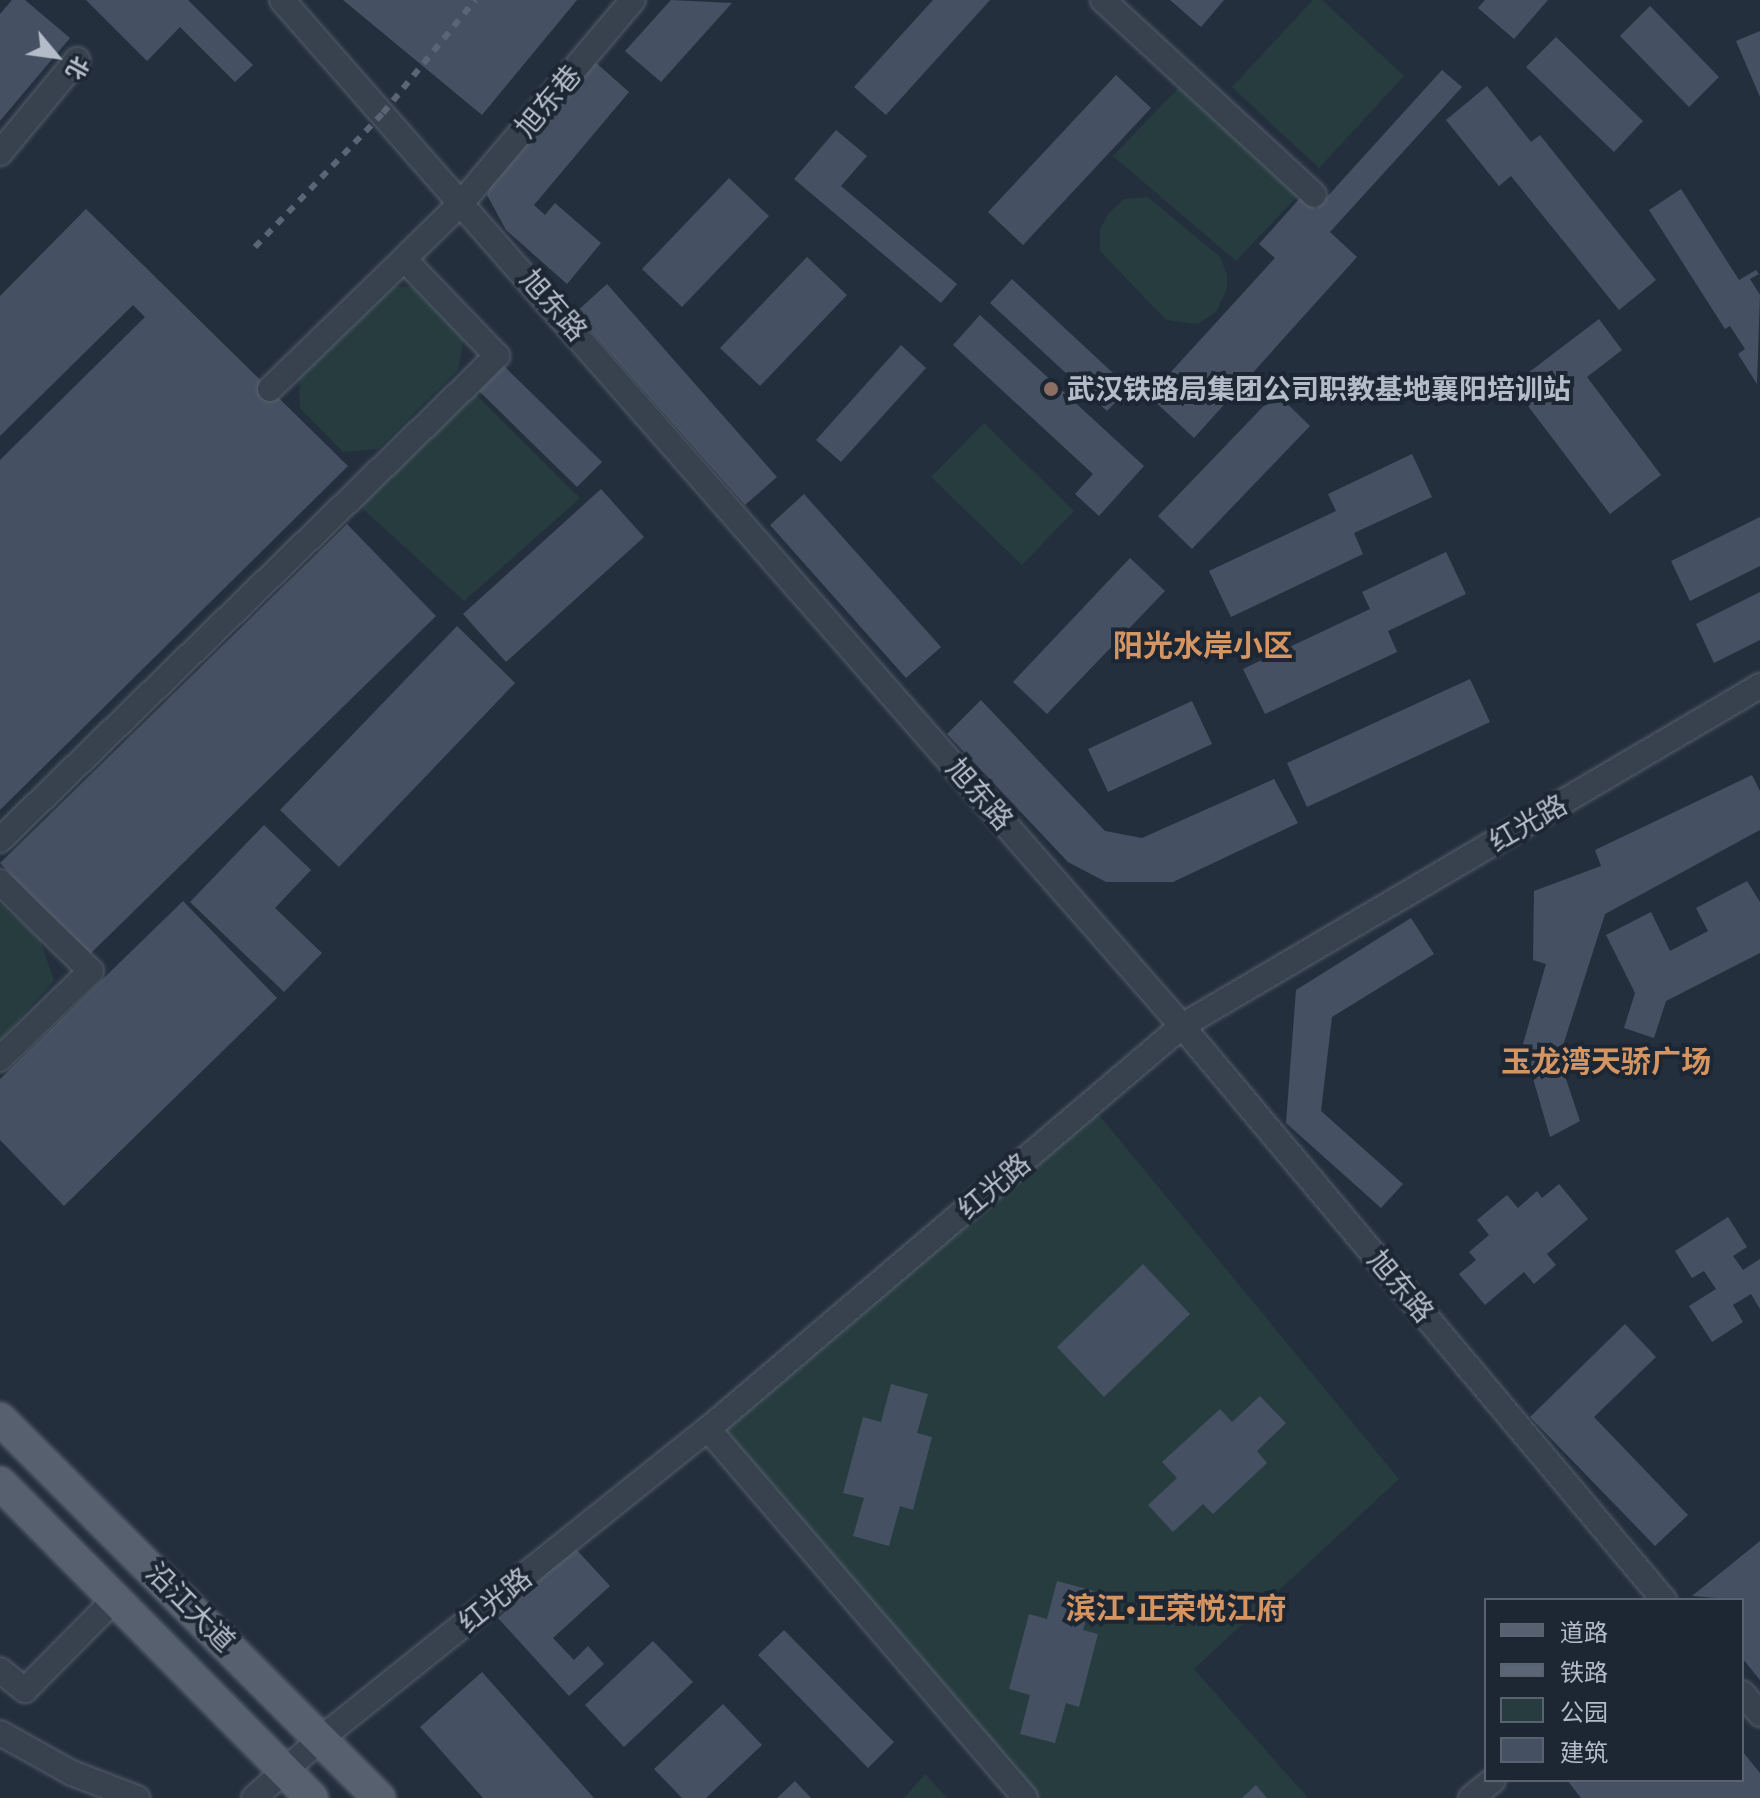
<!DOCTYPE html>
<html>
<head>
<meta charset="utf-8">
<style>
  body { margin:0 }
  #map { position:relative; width:1760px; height:1798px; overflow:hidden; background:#242f3e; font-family:Montserrat,"Noto Sans SC",sans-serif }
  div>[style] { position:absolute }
  .green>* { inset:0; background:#263c3f }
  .building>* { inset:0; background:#455162 }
  .roads { filter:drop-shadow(0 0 2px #565f6c) drop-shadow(0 0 2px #565f6c) }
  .minor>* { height:24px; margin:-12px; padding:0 12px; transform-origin:12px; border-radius:12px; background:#38414e }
  .major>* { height:32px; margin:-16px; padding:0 16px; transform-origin:16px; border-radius:16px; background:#56606e }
  .rail>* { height:6px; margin-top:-3px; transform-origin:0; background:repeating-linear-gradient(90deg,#5a6575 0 8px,transparent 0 16px) }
  .dots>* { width:22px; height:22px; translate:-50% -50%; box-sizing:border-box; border:4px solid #1d2633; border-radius:50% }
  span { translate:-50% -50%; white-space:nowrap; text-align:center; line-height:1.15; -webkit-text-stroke:8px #1d2633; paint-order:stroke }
  .street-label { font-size:28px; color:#b4bcc9 }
  .poi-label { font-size:28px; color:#b4bcc9; font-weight:700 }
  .left { translate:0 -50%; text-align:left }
  .neighbourhood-label { font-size:30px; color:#d59563; font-weight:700 }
  .legend { position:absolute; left:1484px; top:1598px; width:260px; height:184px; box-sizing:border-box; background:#1d2633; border:2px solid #59626f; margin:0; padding:10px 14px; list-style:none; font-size:24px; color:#b4bcc9 }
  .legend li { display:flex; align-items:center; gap:16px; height:40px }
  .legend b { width:40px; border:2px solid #59626f }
  .north { position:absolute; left:16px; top:16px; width:80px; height:80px; -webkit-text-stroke:6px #1d2633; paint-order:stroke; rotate:119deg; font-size:22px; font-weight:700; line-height:32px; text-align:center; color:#b4bcc9 }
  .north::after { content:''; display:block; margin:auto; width:28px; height:36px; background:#b4bcc9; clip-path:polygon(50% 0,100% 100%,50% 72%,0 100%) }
</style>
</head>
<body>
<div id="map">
  <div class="green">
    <i style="clip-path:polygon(1313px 0,1322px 0,1404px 76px,1319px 168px,1232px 87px)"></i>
    <i style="clip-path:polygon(1188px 78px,1306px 187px,1236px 261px,1113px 156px)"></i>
    <i style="clip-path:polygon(1148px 197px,1220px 257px,1227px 275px,1227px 289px,1216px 312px,1198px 324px,1166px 320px,1100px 251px,1100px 229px,1109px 213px,1124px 199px)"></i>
    <i style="clip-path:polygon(383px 287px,413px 287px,464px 338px,458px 370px,378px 449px,343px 452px,300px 408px,299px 370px)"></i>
    <i style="clip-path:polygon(467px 386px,580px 498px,464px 601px,352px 499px)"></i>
    <i style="clip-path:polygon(984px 423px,1074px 511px,1022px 565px,931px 477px)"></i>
    <i style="clip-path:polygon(0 904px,40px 939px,54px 981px,0 1040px)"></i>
    <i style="clip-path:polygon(1090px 1104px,1399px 1479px,1194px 1669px,1308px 1798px,1025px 1798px,708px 1429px)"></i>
    <i style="clip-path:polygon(925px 1774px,947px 1798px,904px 1798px)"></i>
  </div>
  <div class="building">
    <i style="clip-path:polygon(12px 0,25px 0,70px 38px,0 121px,0 14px)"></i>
    <i style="clip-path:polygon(86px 0,188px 0,253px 65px,235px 82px,180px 27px,147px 61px)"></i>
    <i style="clip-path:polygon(343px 0,577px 0,482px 115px)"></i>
    <i style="clip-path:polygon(671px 0,732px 3px,661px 82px,625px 51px)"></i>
    <i style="clip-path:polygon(933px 0,990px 0,886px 115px,854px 87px)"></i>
    <i style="clip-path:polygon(1170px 0,1224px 0,1201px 27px)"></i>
    <i style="clip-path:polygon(1485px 0,1548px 0,1514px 39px,1478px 8px)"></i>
    <i style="clip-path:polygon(1650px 6px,1719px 77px,1689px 107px,1620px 36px)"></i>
    <i style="clip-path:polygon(1760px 31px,1760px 97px,1736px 41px)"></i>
    <i style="clip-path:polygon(1556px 37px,1643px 121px,1614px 152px,1526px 67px)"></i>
    <i style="clip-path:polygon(594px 61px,629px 92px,534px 205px,545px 215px,555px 203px,601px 243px,567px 284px,506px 230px,487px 195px,494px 177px)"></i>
    <i style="clip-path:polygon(1442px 70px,1462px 87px,1330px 232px,1357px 257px,1194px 438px,1149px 396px,1275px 258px,1259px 244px,1301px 197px,1316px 209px)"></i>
    <i style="clip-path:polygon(1116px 75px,1151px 108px,1023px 245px,988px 212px)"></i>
    <i style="clip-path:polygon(1487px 86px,1531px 142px,1540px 135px,1656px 280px,1619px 310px,1511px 176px,1499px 186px,1446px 120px)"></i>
    <i style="clip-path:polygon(836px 130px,867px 156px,841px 186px,957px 284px,941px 303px,794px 179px)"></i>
    <i style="clip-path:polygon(729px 178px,769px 216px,682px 307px,642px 269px)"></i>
    <i style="clip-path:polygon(1681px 189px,1739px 280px,1756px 270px,1759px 274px,1750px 279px,1760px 295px,1757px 384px,1738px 354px,1745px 349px,1730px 326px,1725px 329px,1649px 210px)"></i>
    <i style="clip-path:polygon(86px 209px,348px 466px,0 810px,0 460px,145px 317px,133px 305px,0 436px,0 296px)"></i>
    <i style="clip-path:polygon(807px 257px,847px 295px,760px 386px,720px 348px)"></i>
    <i style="clip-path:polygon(1012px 279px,1129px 388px,1107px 411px,990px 303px)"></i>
    <i style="clip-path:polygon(607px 284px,777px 477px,745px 505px,575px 313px)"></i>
    <i style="clip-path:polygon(980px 315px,1144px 466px,1099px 516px,1075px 494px,1093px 474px,953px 345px)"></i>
    <i style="clip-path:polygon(1599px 319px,1622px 350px,1587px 377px,1661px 475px,1610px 514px,1512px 385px)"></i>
    <i style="clip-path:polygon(901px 345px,926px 368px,841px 462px,816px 440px)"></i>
    <i style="clip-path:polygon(504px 366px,602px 462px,577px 487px,479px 391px)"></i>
    <i style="clip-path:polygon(1276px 393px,1310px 426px,1192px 549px,1158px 516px)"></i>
    <i style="clip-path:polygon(1412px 454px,1432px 497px,1354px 533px,1363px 554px,1231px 617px,1209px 571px,1336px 511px,1328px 494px)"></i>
    <i style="clip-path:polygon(601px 489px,644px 537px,506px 662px,463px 614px)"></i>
    <i style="clip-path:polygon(804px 494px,941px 647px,906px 678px,770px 525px)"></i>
    <i style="clip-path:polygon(1760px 517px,1760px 566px,1690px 601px,1671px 561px)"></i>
    <i style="clip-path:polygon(347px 524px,436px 616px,88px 956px,0 863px)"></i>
    <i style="clip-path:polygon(1446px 552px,1466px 594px,1388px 631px,1397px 652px,1265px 714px,1243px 669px,1370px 609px,1362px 592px)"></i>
    <i style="clip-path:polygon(1130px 558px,1165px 591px,1047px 714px,1013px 682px)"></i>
    <i style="clip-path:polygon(1760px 592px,1760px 640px,1714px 663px,1696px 624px)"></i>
    <i style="clip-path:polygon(457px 626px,515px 683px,339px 867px,280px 810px)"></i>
    <i style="clip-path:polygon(1470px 679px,1490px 722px,1307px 807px,1287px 763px)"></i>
    <i style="clip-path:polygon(981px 700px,1105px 831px,1142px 838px,1274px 779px,1298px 823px,1173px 882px,1106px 882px,1068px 862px,947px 734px)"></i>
    <i style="clip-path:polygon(1192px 701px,1212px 744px,1108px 792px,1088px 749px)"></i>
    <i style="clip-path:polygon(1752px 775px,1760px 791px,1760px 830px,1605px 914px,1559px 1058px,1580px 1121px,1550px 1137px,1523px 1044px,1546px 964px,1533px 960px,1534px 891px,1601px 866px,1595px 850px)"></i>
    <i style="clip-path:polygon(264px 825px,311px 870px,275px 908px,322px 953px,284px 992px,190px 902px)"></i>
    <i style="clip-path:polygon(1747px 881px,1760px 902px,1760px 953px,1666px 1001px,1654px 1038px,1624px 1028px,1635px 993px,1606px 935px,1651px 912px,1670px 951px,1708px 931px,1696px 908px)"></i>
    <i style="clip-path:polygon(183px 901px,277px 998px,64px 1206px,0 1140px,0 1079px)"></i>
    <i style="clip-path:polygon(1411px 918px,1434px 954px,1332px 1017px,1321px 1111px,1403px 1184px,1381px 1208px,1286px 1123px,1296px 990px)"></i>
    <i style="clip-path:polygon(1559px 1184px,1588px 1219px,1547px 1254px,1556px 1265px,1534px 1284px,1524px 1272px,1485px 1305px,1459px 1274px,1476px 1260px,1469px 1252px,1489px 1235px,1477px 1220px,1507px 1195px,1518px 1208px,1537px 1191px,1542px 1198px)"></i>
    <i style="clip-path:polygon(1728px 1217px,1747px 1247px,1733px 1256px,1743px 1270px,1760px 1259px,1760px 1309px,1751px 1294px,1733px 1305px,1743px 1322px,1712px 1342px,1689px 1306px,1716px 1289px,1704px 1271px,1692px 1278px,1675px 1251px)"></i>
    <i style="clip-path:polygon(1143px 1264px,1190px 1314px,1104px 1397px,1057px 1347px)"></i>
    <i style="clip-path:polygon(1625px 1324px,1656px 1357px,1594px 1417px,1688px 1515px,1655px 1546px,1530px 1417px)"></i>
    <i style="clip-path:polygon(891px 1384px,928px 1394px,917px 1433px,932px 1437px,913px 1510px,900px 1506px,889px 1546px,853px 1536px,864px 1498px,843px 1493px,863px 1417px,881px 1422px)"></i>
    <i style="clip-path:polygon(1260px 1396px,1286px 1423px,1257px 1451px,1267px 1463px,1213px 1514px,1203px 1504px,1173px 1532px,1148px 1505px,1177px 1478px,1162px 1462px,1220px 1409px,1232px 1422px)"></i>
    <i style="clip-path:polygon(1760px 1541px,1760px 1680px,1742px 1658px,1742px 1600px,1692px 1596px)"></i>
    <i style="clip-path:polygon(575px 1548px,610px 1586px,553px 1638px,574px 1660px,588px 1646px,604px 1664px,569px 1696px,498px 1618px)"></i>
    <i style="clip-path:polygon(1057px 1581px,1094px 1591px,1083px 1630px,1098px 1634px,1079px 1707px,1066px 1703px,1055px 1743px,1020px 1734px,1030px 1695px,1009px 1689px,1029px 1614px,1047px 1619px)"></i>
    <i style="clip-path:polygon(784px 1630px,894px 1742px,868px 1768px,758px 1655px)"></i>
    <i style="clip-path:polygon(653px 1641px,693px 1682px,624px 1747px,585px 1705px)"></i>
    <i style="clip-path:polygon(482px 1672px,594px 1798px,483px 1798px,420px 1727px)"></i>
    <i style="clip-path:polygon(723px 1704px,762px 1745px,706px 1798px,682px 1798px,654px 1769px)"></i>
    <i style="clip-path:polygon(1742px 1751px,1760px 1773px,1760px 1798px,1581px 1798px,1567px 1780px,1742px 1780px)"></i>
    <i style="clip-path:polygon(795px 1781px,811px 1798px,777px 1798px)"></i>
    <i style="clip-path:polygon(1256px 1785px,1267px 1798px,1242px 1798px)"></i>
  </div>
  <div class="roads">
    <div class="minor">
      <i style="left:282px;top:0;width:1365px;rotate:48.74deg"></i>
      <i style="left:1182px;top:1026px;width:750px;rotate:49.98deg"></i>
      <i style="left:1103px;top:0;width:287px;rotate:42.7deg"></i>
      <i style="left:0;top:153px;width:121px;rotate:-50.4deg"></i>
      <i style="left:270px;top:389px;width:187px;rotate:-44.1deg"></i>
      <i style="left:0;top:840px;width:694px;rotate:-44.24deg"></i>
      <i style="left:497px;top:356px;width:134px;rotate:-133.8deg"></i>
      <i style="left:404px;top:259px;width:83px;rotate:-44.5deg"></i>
      <i style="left:463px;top:201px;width:263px;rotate:-49.8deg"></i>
      <i style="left:0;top:882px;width:127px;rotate:44.4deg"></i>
      <i style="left:91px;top:971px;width:127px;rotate:136deg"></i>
      <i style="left:708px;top:1429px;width:486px;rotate:49.3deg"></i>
      <i style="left:0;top:1670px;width:32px;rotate:39deg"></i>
      <i style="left:25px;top:1690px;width:128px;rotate:-45.3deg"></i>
      <i style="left:1742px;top:1693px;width:28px;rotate:49deg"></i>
      <i style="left:0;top:1733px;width:82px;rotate:29.1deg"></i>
      <i style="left:72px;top:1773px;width:70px;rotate:21deg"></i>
      <i style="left:254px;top:1798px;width:92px;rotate:-41.5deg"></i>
      <i style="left:323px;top:1737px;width:493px;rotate:-38.7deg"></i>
      <i style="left:708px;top:1429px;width:622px;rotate:-40.37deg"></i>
      <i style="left:1182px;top:1026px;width:671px;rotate:-30.47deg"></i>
      <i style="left:1471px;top:1798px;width:28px;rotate:-39deg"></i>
    </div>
    <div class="major">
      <i style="left:0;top:1419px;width:536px;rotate:45deg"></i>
      <i style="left:0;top:1483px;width:443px;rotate:45.3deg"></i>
    </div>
  </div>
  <div class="rail">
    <i style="left:255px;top:247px;width:185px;rotate:-46.3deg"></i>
    <i style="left:383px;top:113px;width:146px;rotate:-50.8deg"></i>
  </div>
  <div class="dots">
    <i style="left:1051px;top:389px;background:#8d6e63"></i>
  </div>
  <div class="street-label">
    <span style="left:548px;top:101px;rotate:-50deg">旭东巷</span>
    <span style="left:554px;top:305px;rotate:49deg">旭东路</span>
    <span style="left:980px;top:794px;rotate:49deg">旭东路</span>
    <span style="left:1528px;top:823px;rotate:-30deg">红光路</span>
    <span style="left:994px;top:1186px;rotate:-40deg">红光路</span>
    <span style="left:1401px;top:1286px;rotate:50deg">旭东路</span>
    <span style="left:495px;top:1600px;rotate:-39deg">红光路</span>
    <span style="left:191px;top:1607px;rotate:45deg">沿江大道</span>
  </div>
  <div class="poi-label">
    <span class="left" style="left:1067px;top:389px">武汉铁路局集团公司职教基地襄阳培训站</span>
  </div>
  <div class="neighbourhood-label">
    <span style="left:1203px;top:646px">阳光水岸小区</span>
    <span style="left:1606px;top:1062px">玉龙湾天骄广场</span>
    <span style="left:1176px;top:1609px">滨江•正荣悦江府</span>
  </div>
  <ul class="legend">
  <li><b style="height:10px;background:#56606e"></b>道路</li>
  <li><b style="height:10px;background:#5a6575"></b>铁路</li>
  <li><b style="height:22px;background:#263c3f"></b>公园</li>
  <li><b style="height:22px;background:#455162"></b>建筑</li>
  </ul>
  <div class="north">北</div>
</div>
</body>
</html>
